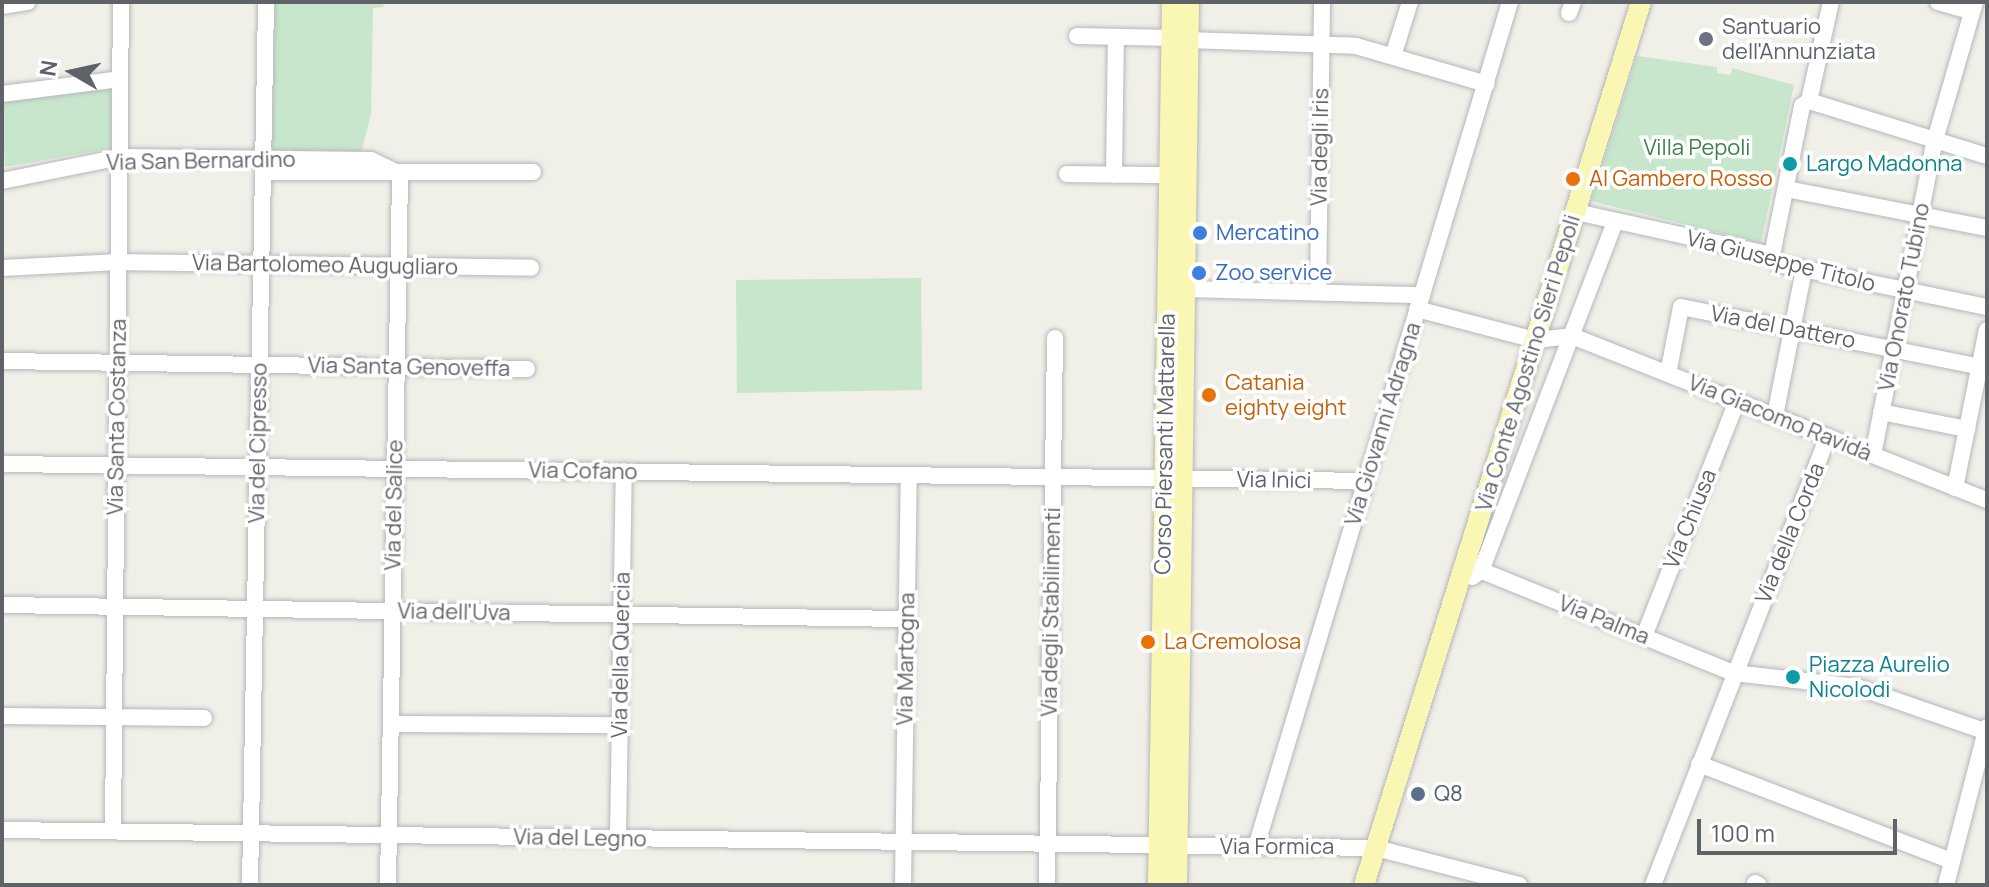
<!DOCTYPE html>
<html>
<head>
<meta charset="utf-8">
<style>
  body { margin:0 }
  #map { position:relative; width:1989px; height:887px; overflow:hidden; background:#f0efe8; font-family:Manrope,sans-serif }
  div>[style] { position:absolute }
  .green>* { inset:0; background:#c7e6cb }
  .roads { filter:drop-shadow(0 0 2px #b5b7bb) drop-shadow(0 0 2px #b5b7bb) }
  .minor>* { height:16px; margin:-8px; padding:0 8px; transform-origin:8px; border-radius:8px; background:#fff }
  .major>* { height:20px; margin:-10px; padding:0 10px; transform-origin:10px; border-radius:10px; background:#faf7b4 }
  .dots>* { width:22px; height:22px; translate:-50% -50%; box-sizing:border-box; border:4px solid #fff; border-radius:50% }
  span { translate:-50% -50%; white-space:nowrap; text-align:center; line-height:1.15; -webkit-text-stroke:7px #fff; paint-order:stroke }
  .worship-label { font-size:22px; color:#5b616d }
  .left { translate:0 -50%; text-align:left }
  .street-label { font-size:22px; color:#5f6267 }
  .park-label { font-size:22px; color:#3b8247 }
  .culture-label { font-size:22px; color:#0d838f }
  .food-label { font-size:22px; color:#c56008 }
  .shop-label { font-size:22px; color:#366cbe }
  .service-label { font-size:22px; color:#4e5e75 }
  .frame { position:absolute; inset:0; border:4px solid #5f6267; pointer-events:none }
  .north { position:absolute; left:32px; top:32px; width:80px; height:80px; -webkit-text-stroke:6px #fff; paint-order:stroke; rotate:279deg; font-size:22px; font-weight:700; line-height:32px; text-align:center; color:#5f6267 }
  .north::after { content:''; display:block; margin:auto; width:28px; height:36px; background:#5f6267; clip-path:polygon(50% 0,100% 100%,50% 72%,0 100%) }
  .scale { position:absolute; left:1697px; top:819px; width:200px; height:36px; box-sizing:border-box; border:4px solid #5f6267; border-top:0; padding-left:10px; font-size:24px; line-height:28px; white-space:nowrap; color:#5f6267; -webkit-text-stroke:6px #fff; paint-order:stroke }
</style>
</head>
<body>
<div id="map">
  <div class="green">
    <i style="clip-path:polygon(275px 2px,384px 2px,383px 7px,373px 8px,371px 114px,361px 154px,272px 150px)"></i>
    <i style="clip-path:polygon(1637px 56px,1717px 67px,1717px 73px,1731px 75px,1732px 68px,1794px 85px,1761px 243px,1591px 201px)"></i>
    <i style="clip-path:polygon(111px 88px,112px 148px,5px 167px,2px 101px)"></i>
    <i style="clip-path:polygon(921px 278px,922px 390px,737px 393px,736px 280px)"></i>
  </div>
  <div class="roads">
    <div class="minor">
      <i style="left:1938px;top:2px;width:35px;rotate:16deg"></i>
      <i style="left:2px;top:6px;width:26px;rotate:-9deg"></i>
      <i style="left:1569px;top:13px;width:12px;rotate:-70deg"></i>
      <i style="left:1077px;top:36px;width:95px;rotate:1.2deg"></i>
      <i style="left:1188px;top:40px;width:168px;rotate:2deg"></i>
      <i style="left:1356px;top:46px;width:136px;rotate:16.2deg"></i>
      <i style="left:1394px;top:53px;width:53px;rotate:-72.6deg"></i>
      <i style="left:2px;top:94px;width:119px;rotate:-7.2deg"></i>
      <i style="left:1809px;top:101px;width:101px;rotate:-77.5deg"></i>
      <i style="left:263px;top:172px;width:270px"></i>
      <i style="left:1067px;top:174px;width:103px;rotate:0.6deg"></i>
      <i style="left:1114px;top:175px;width:138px;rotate:-89.2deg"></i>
      <i style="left:2px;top:181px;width:120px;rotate:-11.5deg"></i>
      <i style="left:120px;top:157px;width:251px;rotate:0.7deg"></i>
      <i style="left:371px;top:160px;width:32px;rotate:26deg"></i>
      <i style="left:1786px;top:189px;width:205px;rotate:11deg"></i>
      <i style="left:1576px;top:212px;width:201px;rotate:12.4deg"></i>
      <i style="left:1772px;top:255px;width:11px;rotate:52deg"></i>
      <i style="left:1779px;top:264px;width:212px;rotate:11.7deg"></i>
      <i style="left:1772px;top:255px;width:152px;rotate:-78.6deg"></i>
      <i style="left:1802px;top:106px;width:9px;rotate:-36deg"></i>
      <i style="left:1809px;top:101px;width:186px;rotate:17.2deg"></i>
      <i style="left:2px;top:268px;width:117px;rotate:-2.9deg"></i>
      <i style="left:119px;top:262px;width:412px;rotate:0.8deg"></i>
      <i style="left:1185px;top:289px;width:237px;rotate:1.5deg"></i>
      <i style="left:1318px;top:292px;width:290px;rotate:-89.2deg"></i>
      <i style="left:1417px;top:309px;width:122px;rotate:14.7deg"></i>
      <i style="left:1535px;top:340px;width:37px;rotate:-6deg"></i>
      <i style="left:1572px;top:336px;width:446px;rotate:21.6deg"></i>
      <i style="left:2px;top:361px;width:525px;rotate:0.87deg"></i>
      <i style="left:1668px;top:374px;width:68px;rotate:-79deg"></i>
      <i style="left:1681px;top:307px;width:305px;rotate:11.3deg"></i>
      <i style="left:1881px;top:412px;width:88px;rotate:11.2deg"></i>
      <i style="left:1775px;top:416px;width:150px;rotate:-78.8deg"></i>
      <i style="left:1873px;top:455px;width:321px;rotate:-78.9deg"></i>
      <i style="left:1935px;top:140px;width:144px;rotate:-73.8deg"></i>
      <i style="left:2px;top:464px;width:1364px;rotate:0.71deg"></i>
      <i style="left:1955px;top:488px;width:161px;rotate:-78.6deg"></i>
      <i style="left:1465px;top:564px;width:290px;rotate:22.1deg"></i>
      <i style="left:1734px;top:673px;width:124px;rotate:6.5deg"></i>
      <i style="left:1857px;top:687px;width:138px;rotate:19.1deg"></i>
      <i style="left:1472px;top:577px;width:11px;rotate:-34deg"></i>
      <i style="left:1481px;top:571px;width:374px;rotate:-69deg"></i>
      <i style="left:2px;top:605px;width:905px;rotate:0.89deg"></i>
      <i style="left:1644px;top:636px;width:253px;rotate:-68.4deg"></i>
      <i style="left:2px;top:716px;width:202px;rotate:0.6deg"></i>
      <i style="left:391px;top:724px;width:229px;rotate:0.3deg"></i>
      <i style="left:1699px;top:764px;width:271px;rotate:21deg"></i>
      <i style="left:2px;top:830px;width:1374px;rotate:0.75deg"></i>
      <i style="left:1376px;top:848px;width:148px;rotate:14.5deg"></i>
      <i style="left:113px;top:831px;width:829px;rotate:-89.45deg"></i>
      <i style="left:618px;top:838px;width:367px;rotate:-89.1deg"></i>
      <i style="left:1256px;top:847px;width:882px;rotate:-73.27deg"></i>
      <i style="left:1755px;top:883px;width:4px;rotate:27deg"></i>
      <i style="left:250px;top:885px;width:883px;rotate:-88.96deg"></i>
      <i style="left:388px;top:885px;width:711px;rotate:-89.03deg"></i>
      <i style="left:903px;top:885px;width:410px;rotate:-89.2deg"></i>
      <i style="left:1047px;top:885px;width:547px;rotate:-89.16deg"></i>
      <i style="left:1653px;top:885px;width:481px;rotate:-68.7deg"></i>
      <i style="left:1946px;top:885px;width:163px;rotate:-75.5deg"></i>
    </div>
    <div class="major">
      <i style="left:1158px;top:885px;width:883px;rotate:-89.09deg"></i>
      <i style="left:1177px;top:885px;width:883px;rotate:-89.22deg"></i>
      <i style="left:1364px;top:885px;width:925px;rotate:-72.58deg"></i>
    </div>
  </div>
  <div class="dots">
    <i style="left:1706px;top:39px;background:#6b7280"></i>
    <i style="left:1790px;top:164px;background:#0f9aa8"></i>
    <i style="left:1573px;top:179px;background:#e8710a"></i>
    <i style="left:1200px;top:233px;background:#3f7fe0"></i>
    <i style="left:1199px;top:273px;background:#3f7fe0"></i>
    <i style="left:1209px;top:395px;background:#e8710a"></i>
    <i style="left:1148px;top:642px;background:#e8710a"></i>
    <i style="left:1793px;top:677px;background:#0f9aa8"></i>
    <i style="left:1418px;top:794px;background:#5c6f8a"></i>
  </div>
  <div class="worship-label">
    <span class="left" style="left:1722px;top:39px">Santuario<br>dell'Annunziata</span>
  </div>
  <div class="street-label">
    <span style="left:1320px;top:147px;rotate:-89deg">Via degli Iris</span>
    <span style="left:201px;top:161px;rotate:-1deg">Via San Bernardino</span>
    <span style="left:1781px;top:261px;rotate:14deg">Via Giuseppe Titolo</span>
    <span style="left:325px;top:265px;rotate:1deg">Via Bartolomeo Augugliaro</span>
    <span style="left:1904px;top:297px;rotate:-79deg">Via Onorato Tubino</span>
    <span style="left:1783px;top:327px;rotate:11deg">Via del Dattero</span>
    <span style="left:1528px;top:363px;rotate:-73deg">Via Conte Agostino Sieri Pepoli</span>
    <span style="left:409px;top:367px;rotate:1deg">Via Santa Genoveffa</span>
    <span style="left:117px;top:417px;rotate:-89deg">Via Santa Costanza</span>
    <span style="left:1780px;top:418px;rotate:22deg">Via Giacomo Ravidà</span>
    <span style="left:1383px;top:424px;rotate:-73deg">Via Giovanni Adragna</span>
    <span style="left:258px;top:443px;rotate:-89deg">Via del Cipresso</span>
    <span style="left:1165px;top:444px;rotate:-89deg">Corso Piersanti Mattarella</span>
    <span style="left:583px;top:471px;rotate:1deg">Via Cofano</span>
    <span style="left:1274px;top:480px;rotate:1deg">Via Inici</span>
    <span style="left:394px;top:505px;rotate:-89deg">Via del Salice</span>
    <span style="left:1690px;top:519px;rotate:-68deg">Via Chiusa</span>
    <span style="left:1790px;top:533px;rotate:-68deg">Via della Corda</span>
    <span style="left:454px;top:612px;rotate:1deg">Via dell'Uva</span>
    <span style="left:1051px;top:612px;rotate:-89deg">Via degli Stabilimenti</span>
    <span style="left:1604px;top:620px;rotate:22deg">Via Palma</span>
    <span style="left:621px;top:655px;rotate:-89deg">Via della Quercia</span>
    <span style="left:906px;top:659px;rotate:-89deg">Via Martogna</span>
    <span style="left:580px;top:838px;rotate:1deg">Via del Legno</span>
    <span style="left:1277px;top:847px">Via Formica</span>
  </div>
  <div class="park-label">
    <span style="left:1697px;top:148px">Villa Pepoli</span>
  </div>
  <div class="culture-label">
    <span class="left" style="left:1806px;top:164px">Largo Madonna</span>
    <span class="left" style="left:1809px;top:677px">Piazza Aurelio<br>Nicolodi</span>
  </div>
  <div class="food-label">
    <span class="left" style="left:1589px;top:179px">Al Gambero Rosso</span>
    <span class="left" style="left:1225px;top:395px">Catania<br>eighty eight</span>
    <span class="left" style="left:1164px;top:642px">La Cremolosa</span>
  </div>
  <div class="shop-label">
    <span class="left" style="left:1216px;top:233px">Mercatino</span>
    <span class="left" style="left:1215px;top:273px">Zoo service</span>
  </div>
  <div class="service-label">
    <span class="left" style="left:1434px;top:794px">Q8</span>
  </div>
  <div class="frame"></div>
  <div class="north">N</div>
  <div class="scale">100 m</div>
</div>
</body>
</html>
